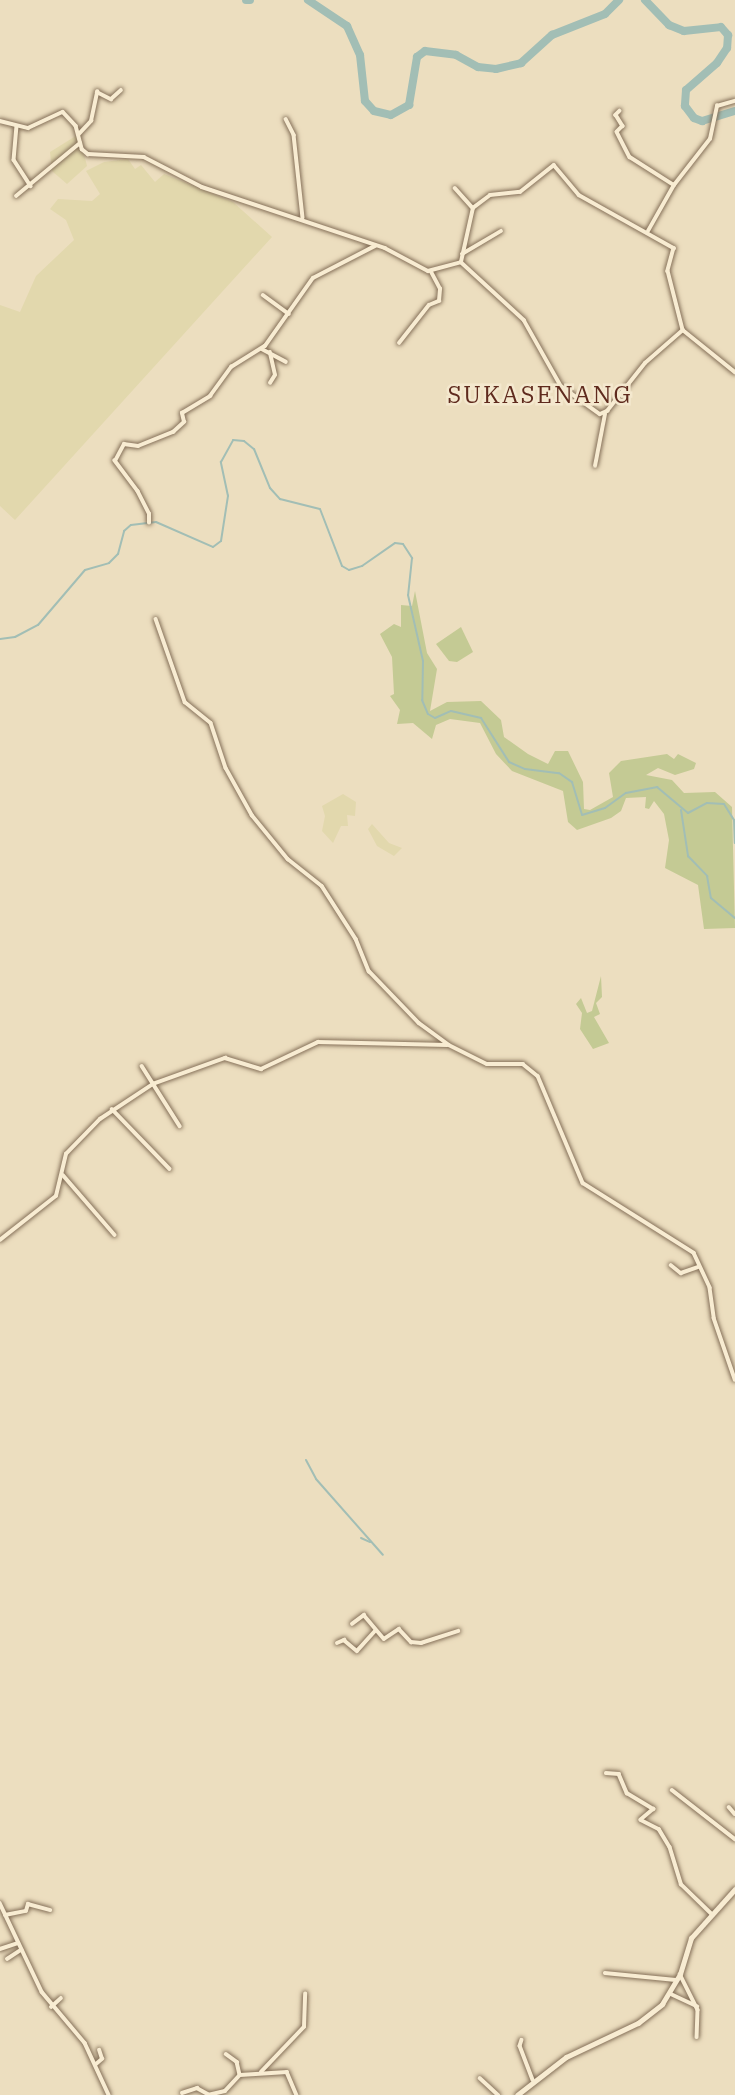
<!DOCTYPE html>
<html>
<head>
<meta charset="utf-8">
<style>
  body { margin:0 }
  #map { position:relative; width:735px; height:2095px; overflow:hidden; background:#ecdebf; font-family:"IBM Plex Serif",serif }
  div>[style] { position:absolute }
  .farmland>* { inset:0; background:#e2d8ad }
  .green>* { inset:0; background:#c4ca94 }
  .stream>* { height:2px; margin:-1px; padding:0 1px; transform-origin:1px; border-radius:1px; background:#a2beb5 }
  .river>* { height:8px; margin:-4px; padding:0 4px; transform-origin:4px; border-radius:4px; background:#a2beb5 }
  .roads { filter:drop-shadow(0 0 2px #846f58) drop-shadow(0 0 2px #846f58) }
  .street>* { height:3.5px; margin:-1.75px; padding:0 1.75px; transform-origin:1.75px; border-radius:1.75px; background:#f8ecd2 }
  .secondary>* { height:5px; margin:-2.5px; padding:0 2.5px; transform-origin:2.5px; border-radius:2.5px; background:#f8ecd2 }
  span { translate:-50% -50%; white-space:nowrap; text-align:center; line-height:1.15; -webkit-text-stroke:5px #f4e8ce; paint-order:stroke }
  .quarter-label { font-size:24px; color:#5f2a1d; letter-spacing:2px }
</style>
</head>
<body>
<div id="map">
  <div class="farmland">
    <i style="clip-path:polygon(79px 134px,87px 166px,67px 184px,52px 171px,50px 152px)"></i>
    <i style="clip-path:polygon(128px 159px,135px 169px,141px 165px,155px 182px,164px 174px,233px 202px,272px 237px,15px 520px,0 506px,0 305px,20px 312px,36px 276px,74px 240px,66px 220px,50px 209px,58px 199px,92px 201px,100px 194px,86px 171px,104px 162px)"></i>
    <i style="clip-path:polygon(343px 794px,356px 802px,355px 816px,347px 815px,348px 826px,341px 826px,333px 843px,322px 831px,325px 816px,322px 806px)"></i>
    <i style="clip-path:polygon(372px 824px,389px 843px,402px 848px,394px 856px,377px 846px,368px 829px)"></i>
  </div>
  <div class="green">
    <i style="clip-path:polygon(415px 591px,427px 653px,437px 669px,430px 711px,447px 702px,481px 701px,501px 720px,504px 737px,528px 754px,548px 764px,555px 751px,568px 751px,583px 782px,584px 809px,590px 810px,613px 797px,609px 773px,621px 761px,667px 754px,674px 759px,678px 754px,696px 763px,694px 769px,675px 775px,658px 768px,646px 775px,672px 780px,684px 793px,715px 792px,732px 807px,735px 928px,704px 929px,698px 885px,665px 868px,669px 840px,664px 814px,654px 801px,649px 809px,645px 808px,646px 797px,626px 798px,621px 811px,611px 818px,577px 830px,568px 822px,563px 791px,512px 771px,496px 754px,480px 723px,450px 719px,436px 725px,432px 739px,413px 723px,397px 724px,400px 710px,390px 696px,394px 694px,392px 657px,380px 634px,394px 624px,401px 627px,401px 605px,412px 606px)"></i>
    <i style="clip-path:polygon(461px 627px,473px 652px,457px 662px,449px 661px,436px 644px)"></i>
    <i style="clip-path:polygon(601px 976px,602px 997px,596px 1003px,600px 1014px,594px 1017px,609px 1043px,593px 1049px,580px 1029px,582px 1013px,576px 1004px,581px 998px,587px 1013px,592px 1011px)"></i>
  </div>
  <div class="stream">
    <i style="left:0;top:639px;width:15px;rotate:-8deg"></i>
    <i style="left:15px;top:637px;width:26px;rotate:-28deg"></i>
    <i style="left:38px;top:625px;width:72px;rotate:-49.5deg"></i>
    <i style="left:85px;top:570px;width:25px;rotate:-16deg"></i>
    <i style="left:109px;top:563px;width:13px;rotate:-45deg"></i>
    <i style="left:118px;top:554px;width:24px;rotate:-75deg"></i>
    <i style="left:124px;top:531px;width:9px;rotate:-41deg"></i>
    <i style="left:131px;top:525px;width:25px;rotate:-7deg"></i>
    <i style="left:156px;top:522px;width:62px;rotate:23.7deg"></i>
    <i style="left:213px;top:547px;width:10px;rotate:-37deg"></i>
    <i style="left:221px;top:541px;width:46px;rotate:-81.2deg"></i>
    <i style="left:228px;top:496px;width:35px;rotate:-102deg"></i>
    <i style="left:221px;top:462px;width:25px;rotate:-61deg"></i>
    <i style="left:233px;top:440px;width:11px;rotate:5deg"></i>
    <i style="left:244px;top:441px;width:13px;rotate:39deg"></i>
    <i style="left:254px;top:449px;width:42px;rotate:67.7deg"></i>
    <i style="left:270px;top:488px;width:15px;rotate:48deg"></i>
    <i style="left:280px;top:499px;width:41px;rotate:14deg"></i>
    <i style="left:320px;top:509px;width:61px;rotate:68.9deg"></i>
    <i style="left:342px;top:566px;width:8px;rotate:30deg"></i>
    <i style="left:349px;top:570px;width:14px;rotate:-17deg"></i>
    <i style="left:362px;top:566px;width:40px;rotate:-34.9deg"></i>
    <i style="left:395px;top:543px;width:8px;rotate:7deg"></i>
    <i style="left:403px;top:544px;width:17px;rotate:57deg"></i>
    <i style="left:412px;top:558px;width:37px;rotate:96deg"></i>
    <i style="left:408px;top:595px;width:68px;rotate:77.2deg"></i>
    <i style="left:423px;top:661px;width:39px;rotate:91deg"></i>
    <i style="left:422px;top:700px;width:15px;rotate:67deg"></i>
    <i style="left:428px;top:714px;width:8px;rotate:30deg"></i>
    <i style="left:435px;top:718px;width:17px;rotate:-24deg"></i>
    <i style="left:451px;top:711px;width:31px;rotate:13deg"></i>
    <i style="left:481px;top:718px;width:52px;rotate:57.5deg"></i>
    <i style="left:509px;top:762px;width:17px;rotate:24deg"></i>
    <i style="left:525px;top:769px;width:34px;rotate:7deg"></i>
    <i style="left:559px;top:773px;width:16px;rotate:35deg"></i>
    <i style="left:572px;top:782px;width:34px;rotate:73deg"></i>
    <i style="left:582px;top:815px;width:24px;rotate:-17deg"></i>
    <i style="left:605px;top:808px;width:26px;rotate:-36deg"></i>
    <i style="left:626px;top:793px;width:32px;rotate:-11deg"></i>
    <i style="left:657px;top:787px;width:40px;rotate:40deg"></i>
    <i style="left:688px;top:813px;width:21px;rotate:-28deg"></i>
    <i style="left:707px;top:803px;width:17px;rotate:3deg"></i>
    <i style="left:724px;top:804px;width:19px;rotate:58deg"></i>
    <i style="left:734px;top:820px;width:23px;rotate:88deg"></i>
    <i style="left:681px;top:810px;width:47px;rotate:81.3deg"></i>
    <i style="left:688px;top:856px;width:28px;rotate:46deg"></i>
    <i style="left:707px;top:876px;width:22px;rotate:80deg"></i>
    <i style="left:711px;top:898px;width:31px;rotate:40deg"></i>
    <i style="left:306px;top:1460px;width:21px;rotate:62deg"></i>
    <i style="left:316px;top:1479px;width:101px;rotate:48.6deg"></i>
    <i style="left:361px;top:1538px;width:10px;rotate:24deg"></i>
  </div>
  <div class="river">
    <i style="left:246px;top:0;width:4px"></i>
    <i style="left:308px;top:0;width:47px;rotate:33.7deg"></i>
    <i style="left:347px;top:26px;width:32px;rotate:66deg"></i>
    <i style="left:360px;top:55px;width:46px;rotate:83.8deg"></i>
    <i style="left:365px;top:101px;width:13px;rotate:48deg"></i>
    <i style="left:374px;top:111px;width:17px;rotate:13deg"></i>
    <i style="left:391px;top:115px;width:21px;rotate:-29deg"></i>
    <i style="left:409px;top:105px;width:49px;rotate:-80.5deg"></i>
    <i style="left:417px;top:57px;width:10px;rotate:-37deg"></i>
    <i style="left:425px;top:51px;width:31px;rotate:7deg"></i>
    <i style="left:456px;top:55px;width:25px;rotate:29deg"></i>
    <i style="left:478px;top:67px;width:18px;rotate:6deg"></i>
    <i style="left:496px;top:69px;width:26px;rotate:-13deg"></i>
    <i style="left:521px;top:63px;width:42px;rotate:-42.1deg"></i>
    <i style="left:552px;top:35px;width:57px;rotate:-21.6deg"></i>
    <i style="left:605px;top:14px;width:20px;rotate:-45deg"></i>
    <i style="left:645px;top:0;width:35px;rotate:46deg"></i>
    <i style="left:669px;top:25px;width:16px;rotate:22deg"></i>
    <i style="left:684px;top:31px;width:37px;rotate:-6deg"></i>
    <i style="left:721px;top:27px;width:11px;rotate:49deg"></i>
    <i style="left:728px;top:35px;width:13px;rotate:94deg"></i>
    <i style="left:727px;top:48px;width:18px;rotate:124deg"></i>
    <i style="left:717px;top:63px;width:41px;rotate:138.9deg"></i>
    <i style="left:686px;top:90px;width:16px;rotate:94deg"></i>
    <i style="left:685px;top:106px;width:15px;rotate:53deg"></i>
    <i style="left:694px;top:118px;width:9px;rotate:21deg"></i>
    <i style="left:702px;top:121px;width:34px;rotate:-17deg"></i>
  </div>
  <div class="roads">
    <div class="street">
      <i style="left:620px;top:111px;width:6px;rotate:135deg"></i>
      <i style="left:616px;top:115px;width:13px;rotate:58deg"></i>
      <i style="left:623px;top:126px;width:8px;rotate:135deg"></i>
      <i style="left:617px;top:132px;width:28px;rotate:63deg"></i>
      <i style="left:630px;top:157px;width:52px;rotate:32.5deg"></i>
      <i style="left:286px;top:119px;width:18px;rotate:63deg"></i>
      <i style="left:294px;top:135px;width:83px;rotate:83.8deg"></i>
      <i style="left:0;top:121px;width:29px;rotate:14deg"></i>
      <i style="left:28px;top:128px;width:38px;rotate:-25deg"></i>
      <i style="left:63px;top:112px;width:19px;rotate:47deg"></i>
      <i style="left:76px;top:126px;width:24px;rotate:75deg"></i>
      <i style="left:82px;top:149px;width:8px;rotate:40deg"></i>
      <i style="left:88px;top:154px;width:56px;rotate:3.1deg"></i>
      <i style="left:144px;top:157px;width:65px;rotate:27.3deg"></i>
      <i style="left:202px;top:187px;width:193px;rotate:18.4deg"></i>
      <i style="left:385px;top:248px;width:49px;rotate:28.1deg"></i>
      <i style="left:428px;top:271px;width:34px;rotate:-15deg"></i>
      <i style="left:461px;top:262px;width:86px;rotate:42.6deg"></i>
      <i style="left:524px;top:320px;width:76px;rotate:60.7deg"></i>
      <i style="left:561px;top:386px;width:48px;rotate:35.7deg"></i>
      <i style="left:600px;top:414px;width:8px;rotate:-23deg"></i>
      <i style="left:607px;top:411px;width:61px;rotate:-51.6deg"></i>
      <i style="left:645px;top:363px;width:50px;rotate:-41deg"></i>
      <i style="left:683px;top:330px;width:67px;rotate:38.9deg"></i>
      <i style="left:17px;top:126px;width:34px;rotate:95deg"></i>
      <i style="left:14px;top:160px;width:31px;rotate:57deg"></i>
      <i style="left:79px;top:134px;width:18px;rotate:-47deg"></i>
      <i style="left:91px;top:121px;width:30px;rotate:-78deg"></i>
      <i style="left:97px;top:92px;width:16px;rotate:27deg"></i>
      <i style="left:111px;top:99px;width:13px;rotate:-42deg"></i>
      <i style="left:455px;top:188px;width:27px;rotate:48deg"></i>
      <i style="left:16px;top:196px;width:83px;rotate:-39.6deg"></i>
      <i style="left:648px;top:231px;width:53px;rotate:-60.5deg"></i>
      <i style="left:674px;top:185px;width:58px;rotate:-52deg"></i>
      <i style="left:710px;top:139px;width:34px;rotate:-78deg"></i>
      <i style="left:717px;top:106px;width:19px;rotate:-16deg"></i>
      <i style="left:462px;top:254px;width:45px;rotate:-30.5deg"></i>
      <i style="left:461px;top:262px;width:55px;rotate:-77.5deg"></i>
      <i style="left:473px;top:208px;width:21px;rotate:-37deg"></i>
      <i style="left:490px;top:195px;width:30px;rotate:-6deg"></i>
      <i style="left:520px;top:192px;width:43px;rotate:-38.5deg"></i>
      <i style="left:554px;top:165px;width:39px;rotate:50deg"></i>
      <i style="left:579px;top:195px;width:109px;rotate:29.2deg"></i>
      <i style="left:674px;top:248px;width:24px;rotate:105deg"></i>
      <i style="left:668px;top:271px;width:61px;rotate:75.7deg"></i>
      <i style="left:263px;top:295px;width:32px;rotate:36deg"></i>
      <i style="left:399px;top:343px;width:48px;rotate:-51.7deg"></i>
      <i style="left:429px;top:305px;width:11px;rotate:-22deg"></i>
      <i style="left:439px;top:301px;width:12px;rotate:-85deg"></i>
      <i style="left:440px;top:289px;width:19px;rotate:-118deg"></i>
      <i style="left:262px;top:349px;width:27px;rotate:28deg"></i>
      <i style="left:270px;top:383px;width:9px;rotate:-58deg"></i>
      <i style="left:275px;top:375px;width:23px;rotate:-103deg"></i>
      <i style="left:595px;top:466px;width:53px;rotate:-79.1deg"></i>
      <i style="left:149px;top:523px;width:9px;rotate:-90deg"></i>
      <i style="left:149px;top:514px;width:25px;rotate:-117deg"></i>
      <i style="left:138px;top:492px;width:39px;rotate:-127deg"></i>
      <i style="left:115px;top:461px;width:19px;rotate:-62deg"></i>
      <i style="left:124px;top:444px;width:14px;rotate:8deg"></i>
      <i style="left:138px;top:446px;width:38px;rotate:-22deg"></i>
      <i style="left:173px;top:432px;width:15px;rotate:-42deg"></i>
      <i style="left:184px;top:422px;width:9px;rotate:-103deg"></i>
      <i style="left:182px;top:413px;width:33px;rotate:-31deg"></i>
      <i style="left:210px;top:396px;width:36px;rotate:-54deg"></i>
      <i style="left:231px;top:367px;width:40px;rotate:-32deg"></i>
      <i style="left:265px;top:346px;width:83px;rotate:-54.8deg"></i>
      <i style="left:313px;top:278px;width:70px;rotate:-27.3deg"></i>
      <i style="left:156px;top:619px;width:88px;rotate:70.7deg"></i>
      <i style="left:185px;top:702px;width:33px;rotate:39deg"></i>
      <i style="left:211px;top:723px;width:47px;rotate:71.6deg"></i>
      <i style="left:226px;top:768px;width:54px;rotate:61deg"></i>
      <i style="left:252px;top:815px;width:57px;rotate:50.7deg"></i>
      <i style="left:288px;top:859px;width:43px;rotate:38.5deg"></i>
      <i style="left:322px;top:886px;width:63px;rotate:57.3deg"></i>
      <i style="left:356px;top:939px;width:35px;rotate:68deg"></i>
      <i style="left:369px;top:971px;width:72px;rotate:46.1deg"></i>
      <i style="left:419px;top:1023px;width:37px;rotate:36deg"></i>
      <i style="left:449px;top:1045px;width:42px;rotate:26.6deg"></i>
      <i style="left:487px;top:1064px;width:36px"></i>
      <i style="left:523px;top:1064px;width:19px;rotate:39deg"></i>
      <i style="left:538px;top:1076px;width:116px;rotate:67.2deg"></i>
      <i style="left:583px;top:1183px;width:131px;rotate:32.2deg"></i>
      <i style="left:694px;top:1253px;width:38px;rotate:65deg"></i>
      <i style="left:710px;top:1288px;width:30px;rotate:82deg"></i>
      <i style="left:714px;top:1318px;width:65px;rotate:71deg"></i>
      <i style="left:142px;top:1066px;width:71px;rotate:57.7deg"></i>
      <i style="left:112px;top:1109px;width:83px;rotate:46deg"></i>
      <i style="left:63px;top:1175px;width:79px;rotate:49.1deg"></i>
      <i style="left:0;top:1240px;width:71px;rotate:-38.2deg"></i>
      <i style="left:56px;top:1196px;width:43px;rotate:-76.6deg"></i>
      <i style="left:66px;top:1154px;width:49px;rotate:-45.8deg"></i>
      <i style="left:100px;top:1119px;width:64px;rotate:-33.4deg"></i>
      <i style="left:153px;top:1084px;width:77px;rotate:-19.9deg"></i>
      <i style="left:225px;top:1058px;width:38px;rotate:17deg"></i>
      <i style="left:261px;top:1069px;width:63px;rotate:-25.3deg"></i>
      <i style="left:318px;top:1042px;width:129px;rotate:1.3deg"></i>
      <i style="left:671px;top:1265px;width:13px;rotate:39deg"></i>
      <i style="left:681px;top:1273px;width:18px;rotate:-19deg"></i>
      <i style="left:352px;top:1624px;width:15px;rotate:-37deg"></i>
      <i style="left:364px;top:1615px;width:31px;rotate:50deg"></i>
      <i style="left:384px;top:1639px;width:18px;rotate:-34deg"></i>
      <i style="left:399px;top:1629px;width:18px;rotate:47deg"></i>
      <i style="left:411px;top:1642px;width:10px;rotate:6deg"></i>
      <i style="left:421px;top:1643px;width:39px;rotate:-18deg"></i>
      <i style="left:337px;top:1643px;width:8px;rotate:-23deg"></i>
      <i style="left:344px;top:1640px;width:17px;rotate:40deg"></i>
      <i style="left:357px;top:1651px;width:27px;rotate:-48deg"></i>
      <i style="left:606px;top:1773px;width:13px;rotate:4deg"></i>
      <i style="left:619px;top:1774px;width:21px;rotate:67deg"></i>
      <i style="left:627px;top:1793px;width:31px;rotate:31deg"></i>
      <i style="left:654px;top:1809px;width:17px;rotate:140deg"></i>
      <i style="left:641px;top:1820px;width:20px;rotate:27deg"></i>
      <i style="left:659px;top:1829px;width:21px;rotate:59deg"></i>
      <i style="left:670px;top:1847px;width:39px;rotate:73deg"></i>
      <i style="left:681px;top:1884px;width:43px;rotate:44.1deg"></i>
      <i style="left:672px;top:1790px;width:80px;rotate:37.9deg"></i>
      <i style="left:729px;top:1807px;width:9px;rotate:49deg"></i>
      <i style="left:0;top:1903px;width:98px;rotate:64.7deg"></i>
      <i style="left:42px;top:1992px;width:67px;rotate:49.9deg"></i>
      <i style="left:85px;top:2043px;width:57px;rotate:65.2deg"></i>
      <i style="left:5px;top:1915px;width:21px;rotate:-11deg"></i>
      <i style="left:26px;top:1911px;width:7px;rotate:-74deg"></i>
      <i style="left:28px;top:1904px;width:23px;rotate:15deg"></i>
      <i style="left:0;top:1949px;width:19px;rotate:-18deg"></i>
      <i style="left:7px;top:1959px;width:17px;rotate:-33deg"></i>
      <i style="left:605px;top:1973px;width:71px;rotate:5.6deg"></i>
      <i style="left:680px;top:1974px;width:40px;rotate:63.4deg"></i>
      <i style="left:698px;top:2010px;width:27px;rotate:92deg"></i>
      <i style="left:671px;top:1994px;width:29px;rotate:25deg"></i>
      <i style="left:51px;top:2007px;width:13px;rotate:-42deg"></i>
      <i style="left:522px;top:2040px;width:6px;rotate:108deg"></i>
      <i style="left:520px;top:2046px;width:36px;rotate:69deg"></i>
      <i style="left:226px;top:2054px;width:14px;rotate:36deg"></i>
      <i style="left:237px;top:2062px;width:13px;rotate:77deg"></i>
      <i style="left:96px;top:2064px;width:8px;rotate:-40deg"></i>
      <i style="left:102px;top:2059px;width:9px;rotate:-108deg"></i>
      <i style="left:261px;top:2072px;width:62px;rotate:-46.3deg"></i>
      <i style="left:304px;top:2027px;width:33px;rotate:-88deg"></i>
      <i style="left:480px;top:2078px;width:25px;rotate:43deg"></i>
      <i style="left:182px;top:2093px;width:16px;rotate:-18deg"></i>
      <i style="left:197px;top:2088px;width:13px;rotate:29deg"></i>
      <i style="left:208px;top:2095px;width:17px;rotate:-13deg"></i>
      <i style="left:225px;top:2091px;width:22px;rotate:-47deg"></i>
      <i style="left:240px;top:2075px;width:47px;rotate:-3.7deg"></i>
      <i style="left:287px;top:2072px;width:25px;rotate:67deg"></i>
    </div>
    <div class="secondary">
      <i style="left:517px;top:2095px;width:62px;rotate:-37.8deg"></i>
      <i style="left:566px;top:2057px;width:80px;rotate:-25.3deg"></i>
      <i style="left:638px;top:2023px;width:31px;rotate:-38deg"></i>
      <i style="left:662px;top:2004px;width:35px;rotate:-59deg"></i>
      <i style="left:680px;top:1974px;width:38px;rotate:-73deg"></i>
      <i style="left:691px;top:1938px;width:66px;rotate:-48.1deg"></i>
    </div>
  </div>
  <div class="quarter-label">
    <span style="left:540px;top:395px">SUKASENANG</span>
  </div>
</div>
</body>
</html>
